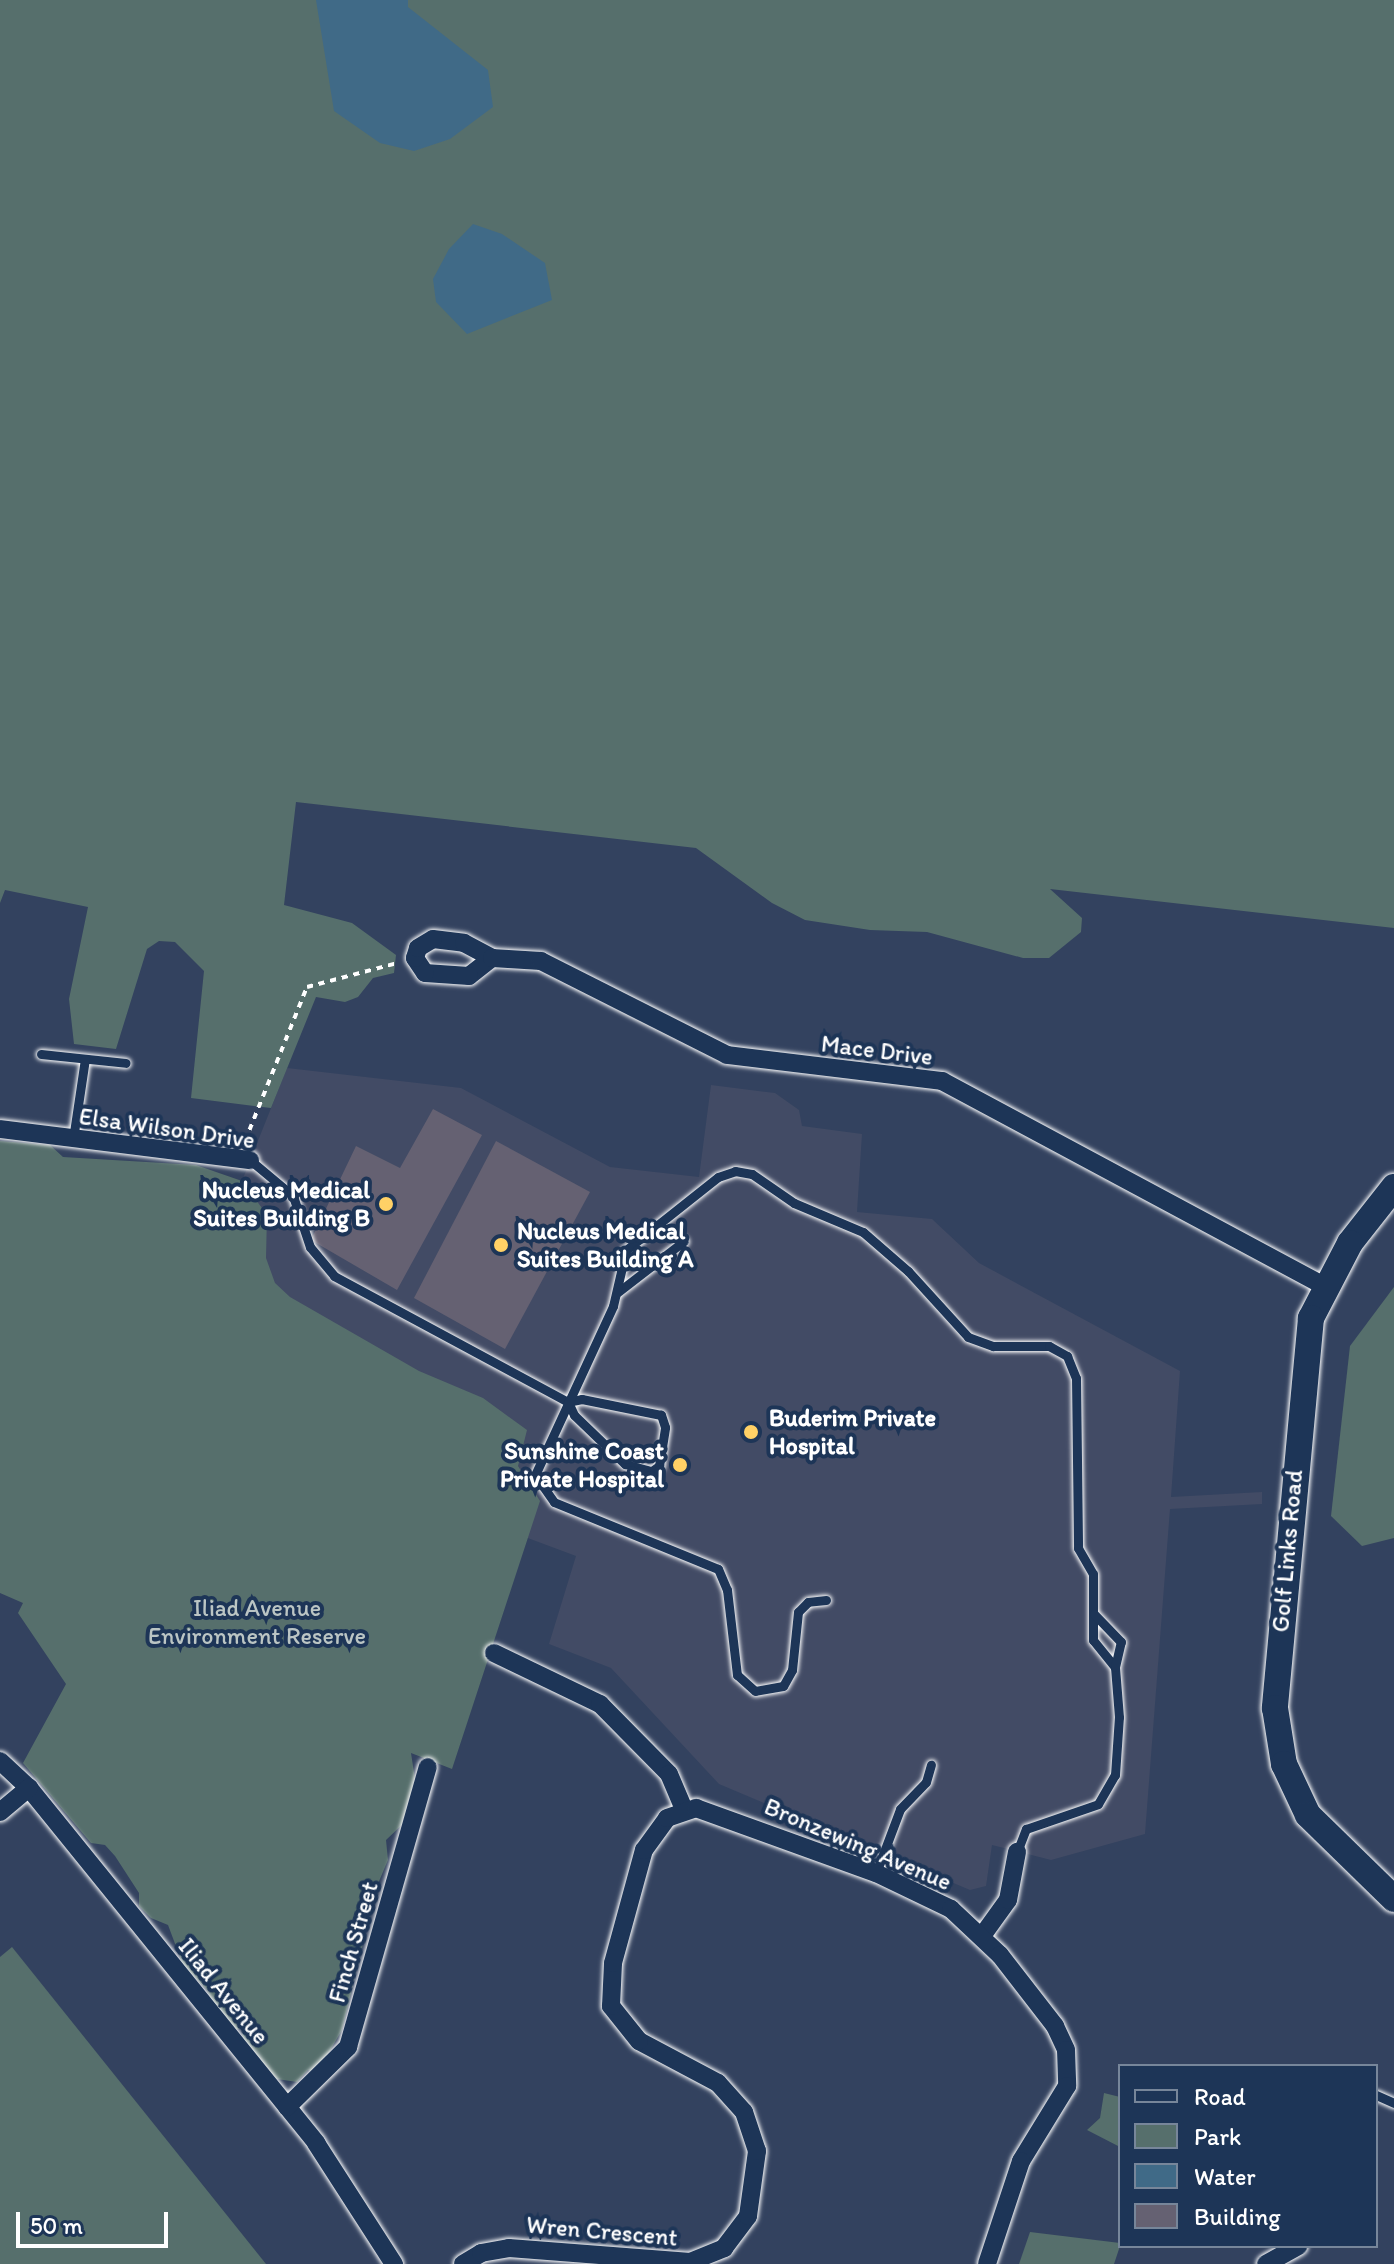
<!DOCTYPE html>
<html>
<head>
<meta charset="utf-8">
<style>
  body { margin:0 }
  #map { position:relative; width:1394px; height:2264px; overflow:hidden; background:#33425f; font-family:Itim,sans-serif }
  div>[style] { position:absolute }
  .built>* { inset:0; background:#424b65 }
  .green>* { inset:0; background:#566f6c }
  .water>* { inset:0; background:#406a87 }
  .building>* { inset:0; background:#656172 }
  .path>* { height:4px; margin-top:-2px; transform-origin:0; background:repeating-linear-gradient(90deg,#fff 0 6px,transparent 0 12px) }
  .roads { filter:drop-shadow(0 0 2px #fff) drop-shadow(0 0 2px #fff) }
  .service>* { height:9px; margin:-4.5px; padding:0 4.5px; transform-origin:4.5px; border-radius:4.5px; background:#1d3557 }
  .minor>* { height:18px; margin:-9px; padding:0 9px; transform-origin:9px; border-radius:9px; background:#1d3557 }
  .secondary>* { height:26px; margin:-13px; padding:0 13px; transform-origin:13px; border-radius:13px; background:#1d3557 }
  .dots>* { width:22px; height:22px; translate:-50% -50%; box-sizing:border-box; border:4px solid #1d3557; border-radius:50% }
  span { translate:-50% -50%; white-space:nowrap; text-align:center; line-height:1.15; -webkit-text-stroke:8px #1d3557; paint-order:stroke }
  .street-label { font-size:24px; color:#fff }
  .poi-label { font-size:24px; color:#fff; font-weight:700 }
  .right { translate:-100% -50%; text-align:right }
  .left { translate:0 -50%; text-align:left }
  .park-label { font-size:24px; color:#bbc5c4 }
  .legend { position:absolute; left:1118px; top:2064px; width:260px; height:184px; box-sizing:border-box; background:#1d3557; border:2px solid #77869a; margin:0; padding:10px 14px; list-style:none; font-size:24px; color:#fff }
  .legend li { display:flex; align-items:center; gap:16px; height:40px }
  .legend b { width:40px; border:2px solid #77869a }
  .scale { position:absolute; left:16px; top:2212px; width:152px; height:36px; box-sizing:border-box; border:4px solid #fff; border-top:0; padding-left:10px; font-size:24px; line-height:28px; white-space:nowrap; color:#fff; -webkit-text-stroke:6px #1d3557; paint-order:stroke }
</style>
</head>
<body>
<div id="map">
  <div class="built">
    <i style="clip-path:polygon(287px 1068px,461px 1088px,610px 1167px,699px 1177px,711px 1085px,775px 1093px,799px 1110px,802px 1126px,862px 1134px,857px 1212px,932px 1219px,979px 1263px,1180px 1371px,1171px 1497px,1262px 1492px,1262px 1504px,1170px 1509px,1145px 1834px,1051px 1860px,992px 1845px,986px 1886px,970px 1890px,719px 1784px,611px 1668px,549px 1644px,576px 1556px,525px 1537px,174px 1351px)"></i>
  </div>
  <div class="green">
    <i style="clip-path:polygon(0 0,1394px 0,1394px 928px,1050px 889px,1082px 918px,1081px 932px,1049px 958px,1023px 958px,927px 932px,870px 930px,805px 920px,772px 903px,696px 848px,296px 802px,284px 905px,352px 923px,396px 955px,394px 973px,373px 978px,358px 997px,345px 1002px,316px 997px,271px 1108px,191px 1098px,204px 971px,175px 942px,159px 941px,147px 949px,116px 1049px,74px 1044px,69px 999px,88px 907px,5px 890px,0 903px)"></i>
    <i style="clip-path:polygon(0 1141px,50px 1145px,63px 1157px,196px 1165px,242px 1181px,267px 1215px,266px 1258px,275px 1283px,290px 1297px,419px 1371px,483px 1398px,527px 1430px,518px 1466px,540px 1501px,452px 1769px,411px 1753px,417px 1792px,406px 1821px,386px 1840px,388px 1860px,377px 1886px,342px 2030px,317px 2073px,308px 2070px,297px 2082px,277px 2079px,264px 2069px,243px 2044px,242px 2029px,232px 2029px,218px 2015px,207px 1990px,183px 1965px,168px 1925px,151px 1918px,139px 1906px,139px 1893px,115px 1856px,105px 1845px,91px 1843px,23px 1763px,66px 1684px,18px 1613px,23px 1603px,0 1593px)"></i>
    <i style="clip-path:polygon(1394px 1287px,1394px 1538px,1362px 1546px,1331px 1516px,1350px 1346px)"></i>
    <i style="clip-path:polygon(12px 1947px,266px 2264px,0 2264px,0 1957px)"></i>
    <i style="clip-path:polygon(1104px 2093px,1120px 2097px,1120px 2147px,1087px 2130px,1100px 2118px)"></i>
    <i style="clip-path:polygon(1030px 2232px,1120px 2243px,1120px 2246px,1114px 2264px,1019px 2264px)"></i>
  </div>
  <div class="water">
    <i style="clip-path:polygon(316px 0,408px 0,408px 7px,488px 70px,493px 107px,450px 139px,414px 151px,380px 143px,334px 111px)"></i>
    <i style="clip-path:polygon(473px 224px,502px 234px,545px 263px,552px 300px,467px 334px,436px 302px,433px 279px,449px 249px)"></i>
  </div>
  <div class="building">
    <i style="clip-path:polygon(433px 1109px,482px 1135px,397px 1290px,311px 1240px,356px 1146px,400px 1168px)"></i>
    <i style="clip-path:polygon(496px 1141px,590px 1192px,505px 1349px,414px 1298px)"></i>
  </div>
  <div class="path">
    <i style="left:245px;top:1141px;width:166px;rotate:-68.1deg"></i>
    <i style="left:307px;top:987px;width:93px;rotate:-14.9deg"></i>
  </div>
  <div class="roads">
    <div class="service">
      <i style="left:41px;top:1054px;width:85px;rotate:6deg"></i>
      <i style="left:73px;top:1139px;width:81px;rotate:-81.5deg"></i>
      <i style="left:250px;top:1160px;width:56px;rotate:39.9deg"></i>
      <i style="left:293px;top:1196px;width:54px;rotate:71.6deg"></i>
      <i style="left:310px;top:1247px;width:38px;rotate:50deg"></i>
      <i style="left:334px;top:1276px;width:266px;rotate:28.3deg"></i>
      <i style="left:568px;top:1402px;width:14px;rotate:65deg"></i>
      <i style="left:574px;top:1415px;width:71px;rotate:43.9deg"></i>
      <i style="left:625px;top:1464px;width:28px;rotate:15deg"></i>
      <i style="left:652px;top:1471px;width:9px;rotate:-36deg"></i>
      <i style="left:659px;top:1466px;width:39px;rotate:-81deg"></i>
      <i style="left:665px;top:1427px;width:13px;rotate:-108deg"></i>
      <i style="left:661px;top:1415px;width:81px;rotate:-168.6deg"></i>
      <i style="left:582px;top:1399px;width:14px;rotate:168deg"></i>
      <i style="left:618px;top:1292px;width:83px;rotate:-37.7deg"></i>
      <i style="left:826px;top:1600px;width:18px;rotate:174deg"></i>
      <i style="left:808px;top:1602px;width:14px;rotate:135deg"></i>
      <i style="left:798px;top:1612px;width:58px;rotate:95.9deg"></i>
      <i style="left:792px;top:1670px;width:18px;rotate:119deg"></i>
      <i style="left:783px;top:1686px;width:28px;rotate:170deg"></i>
      <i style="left:755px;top:1691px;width:24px;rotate:-138deg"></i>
      <i style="left:737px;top:1675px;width:86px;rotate:-96.7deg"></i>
      <i style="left:727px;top:1590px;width:23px;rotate:-113deg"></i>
      <i style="left:718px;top:1569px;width:177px;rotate:-157.8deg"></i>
      <i style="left:554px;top:1502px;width:33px;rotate:-125deg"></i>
      <i style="left:535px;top:1475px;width:186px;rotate:-65.2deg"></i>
      <i style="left:613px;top:1306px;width:57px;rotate:-76.9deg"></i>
      <i style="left:626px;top:1250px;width:117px;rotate:-38.4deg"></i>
      <i style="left:718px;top:1177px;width:18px;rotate:-19deg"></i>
      <i style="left:735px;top:1171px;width:17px;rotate:10deg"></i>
      <i style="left:752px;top:1174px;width:51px;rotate:34.6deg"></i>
      <i style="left:794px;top:1203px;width:75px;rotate:22.8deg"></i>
      <i style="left:863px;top:1232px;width:60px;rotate:40.9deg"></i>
      <i style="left:908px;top:1271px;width:89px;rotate:47.7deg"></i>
      <i style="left:968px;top:1337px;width:27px;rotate:20deg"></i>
      <i style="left:993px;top:1346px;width:56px"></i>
      <i style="left:1049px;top:1346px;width:21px;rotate:29deg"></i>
      <i style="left:1067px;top:1356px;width:24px;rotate:68deg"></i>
      <i style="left:1076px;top:1378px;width:170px;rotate:89.3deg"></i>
      <i style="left:1078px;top:1548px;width:30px;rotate:60deg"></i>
      <i style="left:1093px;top:1574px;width:66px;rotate:90deg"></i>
      <i style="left:1093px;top:1640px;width:35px;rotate:51deg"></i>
      <i style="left:1017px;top:1852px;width:25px;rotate:-69deg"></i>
      <i style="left:1026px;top:1829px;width:76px;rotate:-19.1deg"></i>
      <i style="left:1098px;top:1804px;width:34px;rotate:-60deg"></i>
      <i style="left:1115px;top:1775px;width:58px;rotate:-86.1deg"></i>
      <i style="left:1119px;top:1717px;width:50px;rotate:-94.6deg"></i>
      <i style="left:1115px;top:1667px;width:26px;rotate:-77deg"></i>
      <i style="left:1121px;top:1642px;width:39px;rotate:-134deg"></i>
      <i style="left:876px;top:1873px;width:68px;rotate:-69.4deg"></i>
      <i style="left:900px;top:1809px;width:37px;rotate:-46deg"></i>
      <i style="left:926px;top:1782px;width:18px;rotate:-74deg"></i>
      <i style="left:1376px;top:2095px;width:20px;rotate:24deg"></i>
    </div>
    <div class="minor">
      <i style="left:433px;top:939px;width:31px;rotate:7deg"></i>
      <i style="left:464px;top:943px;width:32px;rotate:28deg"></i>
      <i style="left:492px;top:958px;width:29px;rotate:142deg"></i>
      <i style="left:469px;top:976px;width:44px;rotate:-176.1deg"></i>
      <i style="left:425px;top:973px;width:18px;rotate:-124deg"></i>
      <i style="left:415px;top:958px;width:10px;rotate:-73deg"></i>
      <i style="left:418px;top:948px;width:17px;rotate:-31deg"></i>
      <i style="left:492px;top:958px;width:49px;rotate:3.5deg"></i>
      <i style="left:541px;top:961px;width:208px;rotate:26.8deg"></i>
      <i style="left:727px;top:1055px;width:217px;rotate:6.9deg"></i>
      <i style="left:942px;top:1081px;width:434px;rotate:28.2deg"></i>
      <i style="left:0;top:1129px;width:252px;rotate:7.1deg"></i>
      <i style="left:494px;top:1653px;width:118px;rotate:25.7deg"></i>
      <i style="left:600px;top:1704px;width:98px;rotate:45.4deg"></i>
      <i style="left:669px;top:1774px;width:38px;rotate:67deg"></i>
      <i style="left:0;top:1761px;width:40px;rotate:43deg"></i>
      <i style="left:29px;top:1788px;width:457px;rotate:51deg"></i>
      <i style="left:316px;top:2143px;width:144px;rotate:57.2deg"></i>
      <i style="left:0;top:1812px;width:38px;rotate:-40deg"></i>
      <i style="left:982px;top:1936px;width:44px;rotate:-54.2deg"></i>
      <i style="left:1008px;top:1900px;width:49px;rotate:-79.4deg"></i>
      <i style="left:287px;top:2107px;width:86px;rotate:-44.5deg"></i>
      <i style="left:348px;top:2047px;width:291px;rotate:-74.1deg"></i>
      <i style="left:463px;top:2264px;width:21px;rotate:-31deg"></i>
      <i style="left:481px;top:2253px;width:28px;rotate:-10deg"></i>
      <i style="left:509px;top:2248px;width:182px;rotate:4.4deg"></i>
      <i style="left:690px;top:2262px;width:37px;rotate:-22deg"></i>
      <i style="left:724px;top:2248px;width:40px;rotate:-53deg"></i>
      <i style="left:748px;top:2216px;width:66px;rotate:-82.1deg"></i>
      <i style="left:757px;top:2151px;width:41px;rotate:-108.4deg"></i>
      <i style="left:744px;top:2112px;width:39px;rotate:-132deg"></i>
      <i style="left:718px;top:2083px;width:89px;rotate:-152deg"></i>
      <i style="left:639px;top:2041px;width:45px;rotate:-128.7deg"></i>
      <i style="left:611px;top:2006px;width:43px;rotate:-87.3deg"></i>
      <i style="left:613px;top:1963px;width:117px;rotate:-74.7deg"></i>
      <i style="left:644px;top:1850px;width:39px;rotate:-54deg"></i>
      <i style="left:667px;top:1818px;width:31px;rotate:-19deg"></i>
      <i style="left:696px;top:1808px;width:191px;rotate:19.9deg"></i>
      <i style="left:876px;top:1873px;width:83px;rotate:25.6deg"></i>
      <i style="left:951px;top:1909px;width:67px;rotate:43.2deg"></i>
      <i style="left:1000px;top:1955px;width:90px;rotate:52.2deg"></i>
      <i style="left:1055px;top:2026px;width:26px;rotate:65deg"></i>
      <i style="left:1066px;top:2050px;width:36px;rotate:88deg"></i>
      <i style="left:1067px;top:2086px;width:88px;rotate:121.5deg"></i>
      <i style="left:1021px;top:2161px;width:108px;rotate:108.3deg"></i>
      <i style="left:1266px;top:2264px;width:37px;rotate:-29deg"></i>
    </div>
    <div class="secondary">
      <i style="left:1394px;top:1187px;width:71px;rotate:128.2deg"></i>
      <i style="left:1350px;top:1243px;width:85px;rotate:117.5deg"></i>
      <i style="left:1311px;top:1318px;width:392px;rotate:95.3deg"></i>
      <i style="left:1275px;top:1708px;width:57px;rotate:80.9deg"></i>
      <i style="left:1284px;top:1764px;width:56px;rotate:64.8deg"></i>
      <i style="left:1308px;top:1815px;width:120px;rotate:44.3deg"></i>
    </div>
  </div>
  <div class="dots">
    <i style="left:386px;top:1204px;background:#ffd166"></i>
    <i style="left:501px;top:1245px;background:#ffd166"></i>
    <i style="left:751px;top:1432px;background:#ffd166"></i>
    <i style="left:680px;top:1465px;background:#ffd166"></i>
  </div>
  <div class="street-label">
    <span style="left:877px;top:1050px;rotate:7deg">Mace Drive</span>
    <span style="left:167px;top:1128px;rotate:8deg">Elsa Wilson Drive</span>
    <span style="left:1287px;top:1551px;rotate:-85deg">Golf Links Road</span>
    <span style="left:858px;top:1844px;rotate:23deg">Bronzewing Avenue</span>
    <span style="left:353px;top:1942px;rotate:-74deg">Finch Street</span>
    <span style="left:224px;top:1991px;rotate:51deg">Iliad Avenue</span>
    <span style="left:602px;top:2231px;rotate:5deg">Wren Crescent</span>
  </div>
  <div class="poi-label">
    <span class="right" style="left:370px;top:1204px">Nucleus Medical<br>Suites Building B</span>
    <span class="left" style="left:517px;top:1245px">Nucleus Medical<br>Suites Building A</span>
    <span class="left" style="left:769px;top:1432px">Buderim Private<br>Hospital</span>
    <span class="right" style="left:664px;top:1465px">Sunshine Coast<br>Private Hospital</span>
  </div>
  <div class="park-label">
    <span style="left:257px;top:1622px">Iliad Avenue<br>Environment Reserve</span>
  </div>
  <ul class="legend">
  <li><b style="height:10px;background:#1d3557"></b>Road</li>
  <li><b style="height:22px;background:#566f6c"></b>Park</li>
  <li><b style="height:22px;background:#406a87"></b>Water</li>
  <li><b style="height:22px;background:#656172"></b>Building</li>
  </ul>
  <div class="scale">50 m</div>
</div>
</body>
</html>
